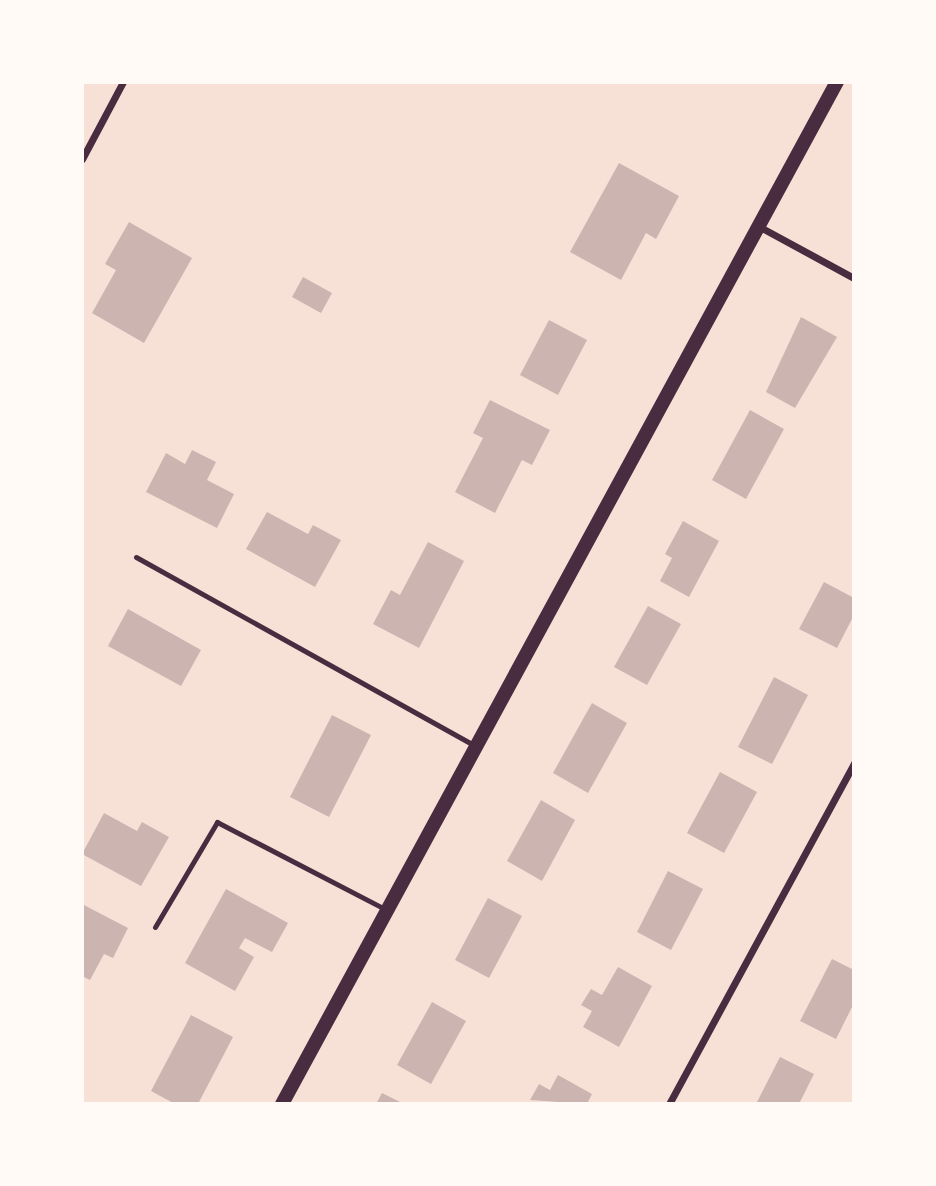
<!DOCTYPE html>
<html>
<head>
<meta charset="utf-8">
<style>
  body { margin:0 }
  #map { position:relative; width:936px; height:1186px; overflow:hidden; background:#f7e1d7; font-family:"Golos Text",sans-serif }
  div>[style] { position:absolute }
  .building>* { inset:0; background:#ccb4b1 }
  .service>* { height:5px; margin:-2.5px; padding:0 2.5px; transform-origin:2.5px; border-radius:2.5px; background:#4a2c40 }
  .minor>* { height:7px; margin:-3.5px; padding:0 3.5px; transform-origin:3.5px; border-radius:3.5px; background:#4a2c40 }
  .secondary>* { height:14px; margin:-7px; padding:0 7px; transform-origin:7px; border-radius:7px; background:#4a2c40 }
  span { translate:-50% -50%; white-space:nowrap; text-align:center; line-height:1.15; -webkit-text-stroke:6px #fffaf5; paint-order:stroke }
  .frame { position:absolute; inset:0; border:84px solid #fffaf5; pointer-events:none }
</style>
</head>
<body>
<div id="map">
  <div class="building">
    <i style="clip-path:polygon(619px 163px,679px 196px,656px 239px,646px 233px,621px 280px,570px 252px)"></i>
    <i style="clip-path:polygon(129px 222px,192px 258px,144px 343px,92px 313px,116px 270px,105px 264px)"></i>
    <i style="clip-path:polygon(303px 277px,332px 293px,321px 313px,292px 297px)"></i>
    <i style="clip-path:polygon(801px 317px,837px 337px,795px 408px,766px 392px)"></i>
    <i style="clip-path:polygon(549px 320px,587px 340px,558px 395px,520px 375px)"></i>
    <i style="clip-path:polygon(490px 400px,550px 430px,532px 465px,522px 460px,495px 513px,455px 492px,483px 438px,473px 433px)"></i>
    <i style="clip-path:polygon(750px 410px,784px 429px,746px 499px,712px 480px)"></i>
    <i style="clip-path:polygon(192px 450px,216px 462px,207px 480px,234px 494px,217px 528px,146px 492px,166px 453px,185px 464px)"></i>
    <i style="clip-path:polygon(267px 512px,308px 534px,313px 525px,341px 540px,315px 587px,246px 549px)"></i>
    <i style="clip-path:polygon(683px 521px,719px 541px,689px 597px,660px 581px,672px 558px,665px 554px)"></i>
    <i style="clip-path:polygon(428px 542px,464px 561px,419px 648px,373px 624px,391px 590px,400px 595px)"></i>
    <i style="clip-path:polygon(824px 582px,854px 598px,854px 615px,837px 648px,799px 629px)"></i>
    <i style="clip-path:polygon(648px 606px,681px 624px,647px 685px,614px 667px)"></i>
    <i style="clip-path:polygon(128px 609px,201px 650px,181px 686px,108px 646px)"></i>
    <i style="clip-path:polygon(774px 677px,808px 695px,772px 764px,738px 747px)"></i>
    <i style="clip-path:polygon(592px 703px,627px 723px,588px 793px,553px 773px)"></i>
    <i style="clip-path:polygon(332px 715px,371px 735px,329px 817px,290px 797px)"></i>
    <i style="clip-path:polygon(720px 772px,757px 792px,724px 853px,687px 833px)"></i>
    <i style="clip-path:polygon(541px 800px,575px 820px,542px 881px,507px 861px)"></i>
    <i style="clip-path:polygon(104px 813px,137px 831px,142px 822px,169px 837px,141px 886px,82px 854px)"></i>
    <i style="clip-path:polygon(668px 871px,703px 889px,671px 950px,637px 932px)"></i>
    <i style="clip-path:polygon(226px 889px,288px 923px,272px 952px,245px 938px,239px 948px,254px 957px,235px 991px,185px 963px)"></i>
    <i style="clip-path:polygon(488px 898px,522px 916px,489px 978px,455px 960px)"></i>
    <i style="clip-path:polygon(82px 904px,128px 928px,113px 958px,104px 954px,90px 980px,82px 976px)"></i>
    <i style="clip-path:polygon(832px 959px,854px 970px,854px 1003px,836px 1039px,800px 1021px)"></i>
    <i style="clip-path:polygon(618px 967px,652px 986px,619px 1047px,583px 1027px,592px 1011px,581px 1005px,591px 989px,602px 995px)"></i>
    <i style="clip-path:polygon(432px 1002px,466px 1021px,431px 1084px,397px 1065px)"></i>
    <i style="clip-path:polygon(191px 1015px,233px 1037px,198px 1104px,175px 1104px,151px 1091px)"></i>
    <i style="clip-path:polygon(780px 1057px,814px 1074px,799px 1104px,756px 1104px)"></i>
    <i style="clip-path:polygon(558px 1075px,592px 1094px,587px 1104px,530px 1100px,539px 1084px,550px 1090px)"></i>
    <i style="clip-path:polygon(382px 1093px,404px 1104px,376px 1104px)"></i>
  </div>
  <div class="service">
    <i style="left:136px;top:557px;width:388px;rotate:29.1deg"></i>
    <i style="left:155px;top:927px;width:122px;rotate:-59.4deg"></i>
    <i style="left:217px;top:822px;width:191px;rotate:27.4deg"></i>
  </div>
  <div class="minor">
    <i style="left:82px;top:159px;width:87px;rotate:-62deg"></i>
    <i style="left:760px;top:227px;width:107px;rotate:28.5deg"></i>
    <i style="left:669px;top:1104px;width:388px;rotate:-61.5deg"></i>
  </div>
  <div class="secondary">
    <i style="left:282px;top:1104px;width:1163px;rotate:-61.5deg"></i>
  </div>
  <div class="frame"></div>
</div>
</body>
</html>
